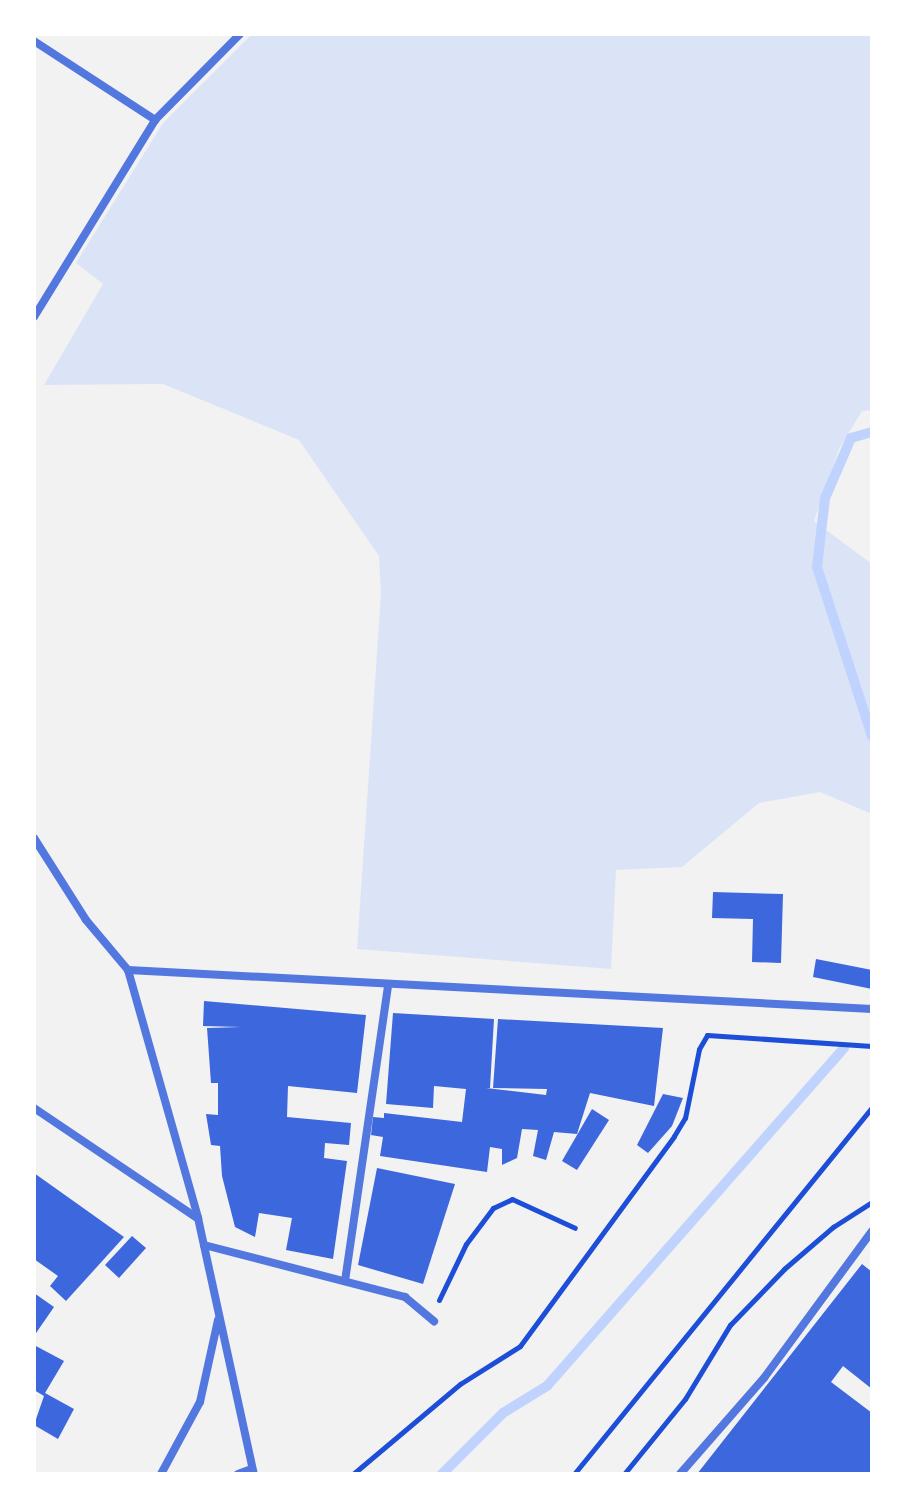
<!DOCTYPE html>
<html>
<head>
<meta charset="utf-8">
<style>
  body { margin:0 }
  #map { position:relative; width:906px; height:1508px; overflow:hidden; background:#f2f2f2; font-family:Georgia,serif }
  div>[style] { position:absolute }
  .green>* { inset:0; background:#dbe4f7 }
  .stream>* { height:10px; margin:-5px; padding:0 5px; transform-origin:5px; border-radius:5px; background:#bfd3fe }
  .building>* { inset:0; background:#3d67dc }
  .path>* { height:5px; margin:-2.5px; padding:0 2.5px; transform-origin:2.5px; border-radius:2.5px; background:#1d4ed8 }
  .minor>* { height:8px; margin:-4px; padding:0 4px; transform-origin:4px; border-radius:4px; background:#5277de }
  span { translate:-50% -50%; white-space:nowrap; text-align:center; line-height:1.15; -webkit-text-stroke:8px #fff; paint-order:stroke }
  .frame { position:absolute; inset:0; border:36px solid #fff; pointer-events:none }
</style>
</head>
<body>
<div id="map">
  <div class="green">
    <i style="clip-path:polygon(252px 34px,872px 34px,872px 410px,862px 411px,839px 449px,814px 521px,872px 564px,872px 814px,820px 792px,759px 803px,682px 867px,616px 870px,611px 969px,357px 949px,381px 593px,379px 556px,299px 440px,163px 384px,44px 385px,103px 284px,76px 263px,163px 123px)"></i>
  </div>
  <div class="stream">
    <i style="left:872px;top:432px;width:22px;rotate:164deg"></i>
    <i style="left:851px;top:438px;width:65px;rotate:113.4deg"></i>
    <i style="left:825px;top:498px;width:69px;rotate:96.6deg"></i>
    <i style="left:817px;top:567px;width:178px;rotate:72deg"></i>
    <i style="left:442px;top:1474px;width:86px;rotate:-45deg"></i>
    <i style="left:503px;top:1413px;width:52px;rotate:-31.5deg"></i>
    <i style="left:547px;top:1386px;width:450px;rotate:-48.7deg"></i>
  </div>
  <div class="building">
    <i style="clip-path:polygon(713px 892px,783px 894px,781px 963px,752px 962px,753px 919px,712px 918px)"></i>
    <i style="clip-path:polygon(816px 959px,872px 970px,872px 989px,813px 977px)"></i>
    <i style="clip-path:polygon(204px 1001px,366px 1015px,357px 1093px,288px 1086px,287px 1117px,351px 1123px,349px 1145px,325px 1143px,324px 1158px,347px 1161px,333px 1259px,286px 1250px,292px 1218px,259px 1213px,255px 1237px,235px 1227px,222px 1176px,220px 1146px,211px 1145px,206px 1114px,218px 1115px,218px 1083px,211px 1083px,207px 1028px,241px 1027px,203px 1026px)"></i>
    <i style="clip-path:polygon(393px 1013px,494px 1019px,490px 1088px,486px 1088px,546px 1095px,547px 1089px,493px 1088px,498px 1019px,663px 1028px,654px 1106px,590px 1093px,577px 1134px,554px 1132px,546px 1160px,533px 1156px,538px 1130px,522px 1129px,517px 1158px,502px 1165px,502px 1149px,490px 1147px,487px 1172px,380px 1156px,383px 1137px,371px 1135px,373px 1117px,384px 1118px,384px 1113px,462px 1122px,466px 1089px,434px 1086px,433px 1108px,386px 1104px)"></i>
    <i style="clip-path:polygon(663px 1094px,683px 1098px,672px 1126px,648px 1153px,637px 1145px)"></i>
    <i style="clip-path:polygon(592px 1109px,609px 1120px,577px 1170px,562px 1161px)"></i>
    <i style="clip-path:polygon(377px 1168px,455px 1184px,423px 1284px,358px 1265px)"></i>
    <i style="clip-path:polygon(34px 1173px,124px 1237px,66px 1301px,50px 1286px,58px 1276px,34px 1259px)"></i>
    <i style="clip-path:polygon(132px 1236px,146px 1248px,119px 1278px,105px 1265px)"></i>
    <i style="clip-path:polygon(862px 1264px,872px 1272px,872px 1389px,843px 1366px,831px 1382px,872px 1413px,872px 1474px,697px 1474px)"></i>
    <i style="clip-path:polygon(34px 1293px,54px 1307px,34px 1336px)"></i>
    <i style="clip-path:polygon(34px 1345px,64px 1361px,45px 1393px,74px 1409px,58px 1439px,34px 1425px,44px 1396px,34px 1390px)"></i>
  </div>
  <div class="path">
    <i style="left:439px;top:1300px;width:62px;rotate:-64.3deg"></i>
    <i style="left:466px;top:1244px;width:45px;rotate:-53.1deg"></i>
    <i style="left:493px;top:1208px;width:21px;rotate:-25deg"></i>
    <i style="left:512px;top:1199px;width:69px;rotate:24.7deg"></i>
    <i style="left:353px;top:1474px;width:140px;rotate:-40.1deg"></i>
    <i style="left:460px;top:1384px;width:71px;rotate:-32.3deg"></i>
    <i style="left:520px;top:1346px;width:260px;rotate:-53.7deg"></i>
    <i style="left:674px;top:1136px;width:21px;rotate:-59deg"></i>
    <i style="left:685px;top:1118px;width:70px;rotate:-78.5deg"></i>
    <i style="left:699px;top:1049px;width:16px;rotate:-60deg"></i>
    <i style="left:707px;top:1035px;width:165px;rotate:3.8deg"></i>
    <i style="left:574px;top:1474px;width:473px;rotate:-50.9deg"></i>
    <i style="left:624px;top:1474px;width:97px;rotate:-50.9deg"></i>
    <i style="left:685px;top:1399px;width:87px;rotate:-58.7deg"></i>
    <i style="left:730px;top:1325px;width:78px;rotate:-46deg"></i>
    <i style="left:784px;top:1269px;width:65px;rotate:-40.6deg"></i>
    <i style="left:833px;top:1227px;width:46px;rotate:-32.7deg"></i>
  </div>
  <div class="minor">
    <i style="left:34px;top:41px;width:145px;rotate:33.1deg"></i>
    <i style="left:34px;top:317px;width:231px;rotate:-58.4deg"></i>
    <i style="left:155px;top:120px;width:121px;rotate:-45.3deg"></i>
    <i style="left:34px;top:838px;width:97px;rotate:57.6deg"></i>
    <i style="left:86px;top:920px;width:65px;rotate:50deg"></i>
    <i style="left:128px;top:970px;width:258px;rotate:74.2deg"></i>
    <i style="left:198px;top:1218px;width:262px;rotate:77.7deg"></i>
    <i style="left:128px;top:970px;width:745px;rotate:3deg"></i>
    <i style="left:34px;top:1108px;width:197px;rotate:34deg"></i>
    <i style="left:204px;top:1245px;width:208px;rotate:14.5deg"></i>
    <i style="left:405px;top:1297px;width:38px;rotate:40deg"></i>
    <i style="left:345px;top:1281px;width:299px;rotate:-81.7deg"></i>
    <i style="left:161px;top:1474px;width:82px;rotate:-61.6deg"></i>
    <i style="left:200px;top:1402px;width:84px;rotate:-77.6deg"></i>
    <i style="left:238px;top:1474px;width:15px;rotate:-20deg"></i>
    <i style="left:680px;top:1474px;width:128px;rotate:-48.8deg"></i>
    <i style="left:764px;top:1378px;width:182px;rotate:-53.7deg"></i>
  </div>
  <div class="frame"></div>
</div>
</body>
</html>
